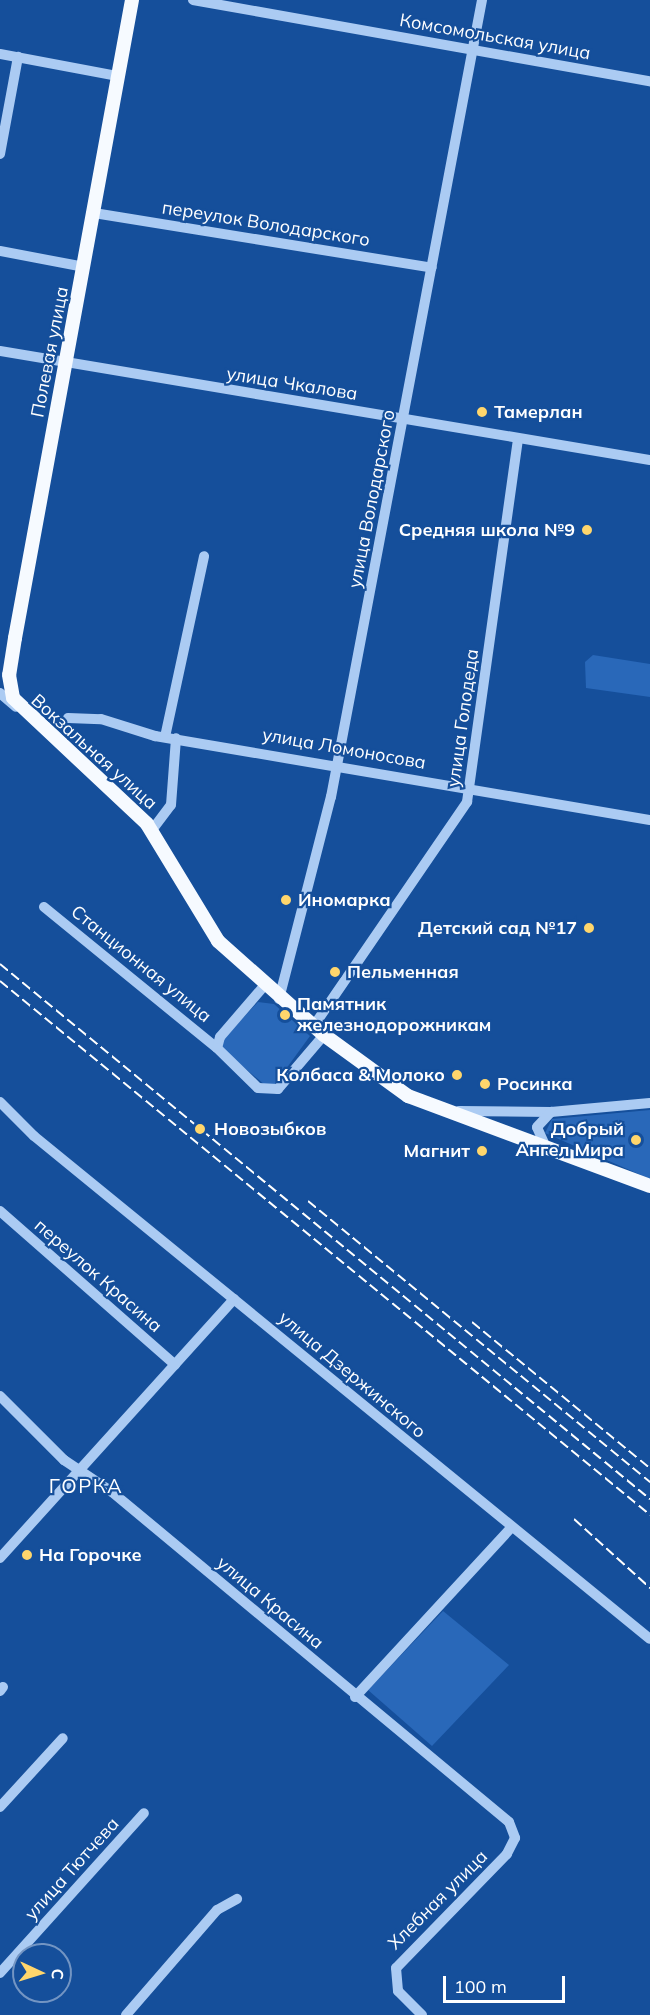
<!DOCTYPE html>
<html>
<head>
<meta charset="utf-8">
<style>
  body { margin:0 }
  #map { position:relative; width:650px; height:2015px; overflow:hidden; background:#154f9b; font-family:Mulish,sans-serif }
  div>[style] { position:absolute }
  .green>* { inset:0; background:#2968b9 }
  .minor>* { height:10px; margin:-5px; padding:0 5px; transform-origin:5px; border-radius:5px; background:#abcbf3 }
  .major>* { height:14px; margin:-7px; padding:0 7px; transform-origin:7px; border-radius:7px; background:#f6faff }
  .rail>* { height:2px; margin-top:-1px; transform-origin:0; background:repeating-linear-gradient(90deg,#fff 0 10px,transparent 0 14.5px) }
  .dots>* { width:16px; height:16px; translate:-50% -50%; box-sizing:border-box; border:3px solid #154f9b; border-radius:50% }
  span { translate:-50% -50%; white-space:nowrap; text-align:center; line-height:1.15; -webkit-text-stroke:4.5px #154f9b; paint-order:stroke }
  .street-label { font-size:18px; color:#fff }
  .poi-label { font-size:18px; color:#fff; font-weight:700 }
  .left { translate:0 -50%; text-align:left }
  .right { translate:-100% -50%; text-align:right }
  .neighbourhood-label { font-size:20px; color:#fff; letter-spacing:1.5px }
  .north { position:absolute; left:12px; top:1943px; width:60px; height:60px; box-sizing:border-box; background:#154f9b; border:2px solid #7395c3; border-radius:50%; rotate:94deg; font-size:16px; font-weight:700; line-height:24px; text-align:center; color:#fff }
  .north::after { content:''; display:block; margin:auto; width:21px; height:27px; background:#ffd66c; clip-path:polygon(50% 0,100% 100%,50% 72%,0 100%) }
  .scale { position:absolute; left:443px; top:1976px; width:122px; height:27px; box-sizing:border-box; border:3px solid #fff; border-top:0; padding-left:8px; font-size:18px; line-height:21px; white-space:nowrap; color:#fff; -webkit-text-stroke:4px #154f9b; paint-order:stroke }
</style>
</head>
<body>
<div id="map">
  <div class="green">
    <i style="clip-path:polygon(593px 655px,650px 664px,650px 697px,586px 688px,585px 662px)"></i>
    <i style="clip-path:polygon(258px 1002px,274px 1004px,310px 1036px,275px 1084px,265px 1085px,223px 1050px,223px 1039px)"></i>
    <i style="clip-path:polygon(650px 1110px,650px 1179px,545px 1133px,552px 1119px)"></i>
    <i style="clip-path:polygon(443px 1611px,509px 1665px,432px 1746px,368px 1690px)"></i>
  </div>
  <div class="minor">
    <i style="left:193px;top:0;width:464px;rotate:10.1deg"></i>
    <i style="left:0;top:54px;width:120px;rotate:10.6deg"></i>
    <i style="left:0;top:154px;width:99px;rotate:-79.5deg"></i>
    <i style="left:94px;top:213px;width:342px;rotate:9.2deg"></i>
    <i style="left:0;top:251px;width:86px;rotate:10.7deg"></i>
    <i style="left:0;top:351px;width:659px;rotate:9.52deg"></i>
    <i style="left:0;top:693px;width:21px;rotate:41deg"></i>
    <i style="left:68px;top:718px;width:33px;rotate:2deg"></i>
    <i style="left:101px;top:719px;width:57px;rotate:17.5deg"></i>
    <i style="left:155px;top:736px;width:502px;rotate:9.63deg"></i>
    <i style="left:165px;top:737px;width:185px;rotate:-77.8deg"></i>
    <i style="left:152px;top:830px;width:31px;rotate:-53deg"></i>
    <i style="left:171px;top:805px;width:67px;rotate:-85.7deg"></i>
    <i style="left:44px;top:907px;width:223px;rotate:39.2deg"></i>
    <i style="left:264px;top:986px;width:67px;rotate:130.8deg"></i>
    <i style="left:220px;top:1037px;width:11px;rotate:105deg"></i>
    <i style="left:217px;top:1048px;width:57px;rotate:44.3deg"></i>
    <i style="left:258px;top:1088px;width:20px;rotate:3deg"></i>
    <i style="left:278px;top:1089px;width:71px;rotate:-49.6deg"></i>
    <i style="left:279px;top:999px;width:209px;rotate:-75.6deg"></i>
    <i style="left:331px;top:797px;width:811px;rotate:-79.27deg"></i>
    <i style="left:313px;top:1027px;width:273px;rotate:-55.6deg"></i>
    <i style="left:467px;top:802px;width:367px;rotate:-82deg"></i>
    <i style="left:0;top:1102px;width:48px;rotate:45deg"></i>
    <i style="left:34px;top:1136px;width:795px;rotate:39.23deg"></i>
    <i style="left:459px;top:1111px;width:92px;rotate:0.6deg"></i>
    <i style="left:551px;top:1112px;width:99px;rotate:-5.2deg"></i>
    <i style="left:544px;top:1143px;width:17px;rotate:-114deg"></i>
    <i style="left:537px;top:1127px;width:21px;rotate:-47deg"></i>
    <i style="left:0;top:1211px;width:233px;rotate:41.3deg"></i>
    <i style="left:0;top:1396px;width:91px;rotate:45deg"></i>
    <i style="left:64px;top:1460px;width:58px;rotate:33.7deg"></i>
    <i style="left:112px;top:1492px;width:516px;rotate:39.73deg"></i>
    <i style="left:509px;top:1822px;width:17px;rotate:69deg"></i>
    <i style="left:515px;top:1838px;width:18px;rotate:117deg"></i>
    <i style="left:507px;top:1854px;width:159px;rotate:134.2deg"></i>
    <i style="left:396px;top:1968px;width:23px;rotate:85deg"></i>
    <i style="left:398px;top:1991px;width:34px;rotate:45deg"></i>
    <i style="left:0;top:1558px;width:349px;rotate:-47.9deg"></i>
    <i style="left:0;top:1691px;width:5px;rotate:-53deg"></i>
    <i style="left:355px;top:1697px;width:230px;rotate:-47.3deg"></i>
    <i style="left:0;top:1807px;width:93px;rotate:-47.6deg"></i>
    <i style="left:0;top:1973px;width:215px;rotate:-48deg"></i>
    <i style="left:126px;top:2015px;width:139px;rotate:-49.1deg"></i>
    <i style="left:217px;top:1910px;width:23px;rotate:-29deg"></i>
  </div>
  <div class="major">
    <i style="left:132px;top:0;width:649px;rotate:100.39deg"></i>
    <i style="left:15px;top:638px;width:37px;rotate:99deg"></i>
    <i style="left:9px;top:675px;width:23px;rotate:80deg"></i>
    <i style="left:13px;top:698px;width:184px;rotate:43.2deg"></i>
    <i style="left:147px;top:824px;width:137px;rotate:58.7deg"></i>
    <i style="left:218px;top:941px;width:142px;rotate:41.6deg"></i>
    <i style="left:324px;top:1035px;width:104px;rotate:36deg"></i>
    <i style="left:408px;top:1096px;width:258px;rotate:20.4deg"></i>
  </div>
  <div class="rail">
    <i style="left:0;top:964px;width:842px;rotate:39.46deg"></i>
    <i style="left:0;top:981px;width:841px;rotate:39.4deg"></i>
    <i style="left:308px;top:1201px;width:443px;rotate:39.4deg"></i>
    <i style="left:472px;top:1322px;width:230px;rotate:39.4deg"></i>
    <i style="left:574px;top:1519px;width:103px;rotate:42.2deg"></i>
  </div>
  <div class="dots">
    <i style="left:482px;top:412px;background:#ffd66c"></i>
    <i style="left:587px;top:530px;background:#ffd66c"></i>
    <i style="left:286px;top:900px;background:#ffd66c"></i>
    <i style="left:589px;top:928px;background:#ffd66c"></i>
    <i style="left:335px;top:972px;background:#ffd66c"></i>
    <i style="left:285px;top:1015px;background:#ffd66c"></i>
    <i style="left:457px;top:1075px;background:#ffd66c"></i>
    <i style="left:485px;top:1084px;background:#ffd66c"></i>
    <i style="left:200px;top:1129px;background:#ffd66c"></i>
    <i style="left:636px;top:1140px;background:#ffd66c"></i>
    <i style="left:482px;top:1151px;background:#ffd66c"></i>
    <i style="left:27px;top:1555px;background:#ffd66c"></i>
  </div>
  <div class="street-label">
    <span style="left:495px;top:37px;rotate:10deg">Комсомольская улица</span>
    <span style="left:266px;top:224px;rotate:9deg">переулок Володарского</span>
    <span style="left:50px;top:352px;rotate:-79deg">Полевая улица</span>
    <span style="left:292px;top:384px;rotate:9deg">улица Чкалова</span>
    <span style="left:372px;top:499px;rotate:-79deg">улица Володарского</span>
    <span style="left:463px;top:718px;rotate:-82deg">улица Голодеда</span>
    <span style="left:344px;top:749px;rotate:10deg">улица Ломоносова</span>
    <span style="left:94px;top:752px;rotate:42deg">Вокзальная улица</span>
    <span style="left:141px;top:964px;rotate:39deg">Станционная улица</span>
    <span style="left:98px;top:1276px;rotate:41deg">переулок Красина</span>
    <span style="left:352px;top:1375px;rotate:40deg">улица Дзержинского</span>
    <span style="left:270px;top:1603px;rotate:40deg">улица Красина</span>
    <span style="left:72px;top:1869px;rotate:-48deg">улица Тютчева</span>
    <span style="left:438px;top:1900px;rotate:-45deg">Хлебная улица</span>
  </div>
  <div class="poi-label">
    <span class="left" style="left:494px;top:412px">Тамерлан</span>
    <span class="right" style="left:575px;top:530px">Средняя школа №9</span>
    <span class="left" style="left:298px;top:900px">Иномарка</span>
    <span class="right" style="left:577px;top:928px">Детский сад №17</span>
    <span class="left" style="left:347px;top:972px">Пельменная</span>
    <span class="left" style="left:297px;top:1015px">Памятник<br>железнодорожникам</span>
    <span class="right" style="left:445px;top:1075px">Колбаса &amp; Молоко</span>
    <span class="left" style="left:497px;top:1084px">Росинка</span>
    <span class="left" style="left:214px;top:1129px">Новозыбков</span>
    <span class="right" style="left:624px;top:1140px">Добрый<br>Ангел Мира</span>
    <span class="right" style="left:470px;top:1151px">Магнит</span>
    <span class="left" style="left:39px;top:1555px">На Горочке</span>
  </div>
  <div class="neighbourhood-label">
    <span style="left:86px;top:1485px">ГОРКА</span>
  </div>
  <div class="north">С</div>
  <div class="scale">100 m</div>
</div>
</body>
</html>
